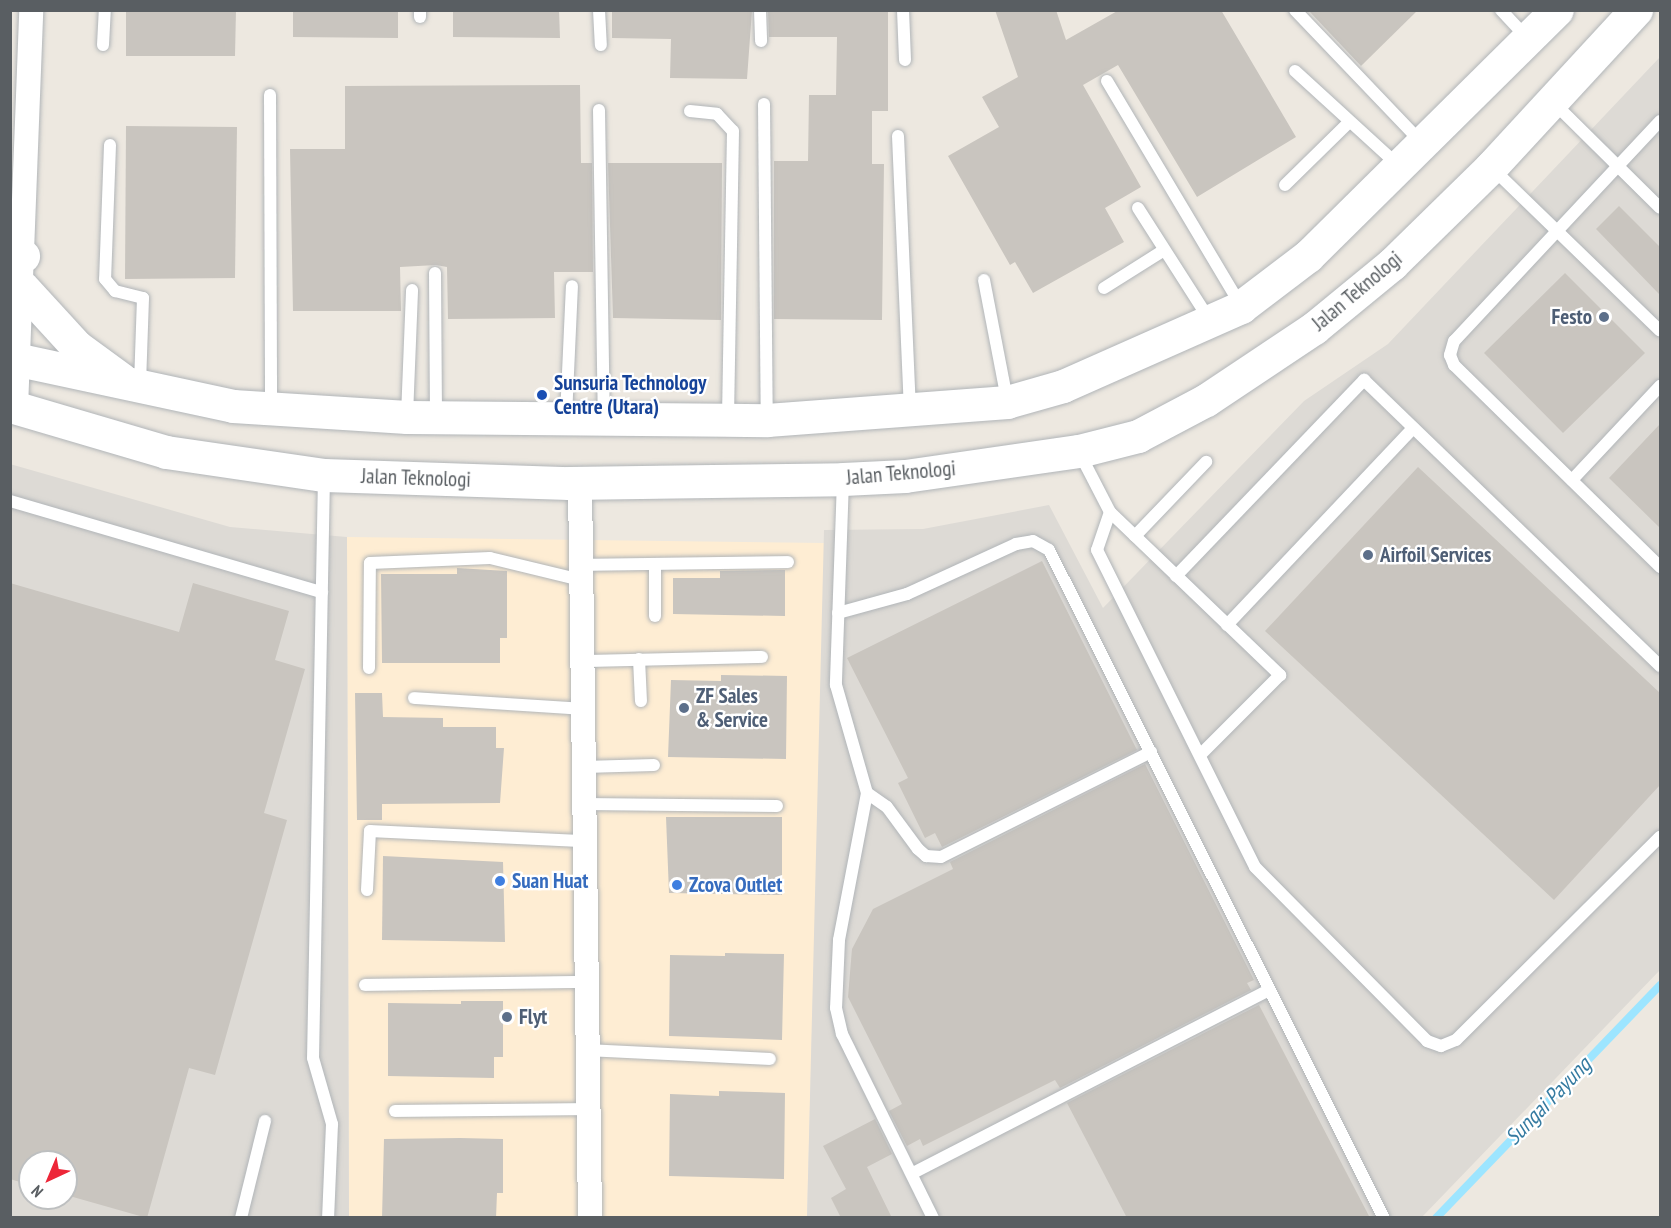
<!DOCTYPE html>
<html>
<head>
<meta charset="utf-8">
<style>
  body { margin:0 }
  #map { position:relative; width:1671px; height:1228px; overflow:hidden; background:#ede8e0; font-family:"PT Sans Narrow",sans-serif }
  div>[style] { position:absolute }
  .commercial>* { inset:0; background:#feedd3 }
  .industrial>* { inset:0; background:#dddad5 }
  .stream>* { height:8px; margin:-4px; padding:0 4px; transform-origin:4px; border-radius:4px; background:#9de5ff }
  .building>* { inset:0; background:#c9c5bf }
  .roads { filter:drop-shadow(0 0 2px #b1b5b8) drop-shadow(0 0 2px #b1b5b8) }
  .lane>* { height:12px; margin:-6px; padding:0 6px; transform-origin:6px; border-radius:6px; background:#fff }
  .street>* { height:24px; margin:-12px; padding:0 12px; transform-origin:12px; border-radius:12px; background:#fff }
  .secondary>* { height:33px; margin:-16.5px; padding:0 16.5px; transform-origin:16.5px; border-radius:16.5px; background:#fff }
  .dots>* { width:16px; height:16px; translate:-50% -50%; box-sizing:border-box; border:3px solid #fff; border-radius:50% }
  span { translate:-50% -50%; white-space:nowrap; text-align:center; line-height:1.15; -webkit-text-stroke:4.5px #fff; paint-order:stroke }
  .street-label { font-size:21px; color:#595e62 }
  .service-label { font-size:21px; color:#4e5e75; font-weight:700 }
  .right { translate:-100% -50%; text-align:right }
  .left { translate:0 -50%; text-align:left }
  .transit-label { font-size:21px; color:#164399; font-weight:700 }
  .shop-label { font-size:21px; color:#366cbe; font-weight:700 }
  .water-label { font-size:22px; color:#357ba1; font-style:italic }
  .frame { position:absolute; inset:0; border:12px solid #595e62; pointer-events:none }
  .north { position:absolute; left:18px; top:1150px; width:60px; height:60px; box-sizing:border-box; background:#fff; border:2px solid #bdbfc0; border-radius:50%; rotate:224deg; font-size:16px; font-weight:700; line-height:24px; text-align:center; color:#595e62 }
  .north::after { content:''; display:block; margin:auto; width:21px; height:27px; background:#ed2638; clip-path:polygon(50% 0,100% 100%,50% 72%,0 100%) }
</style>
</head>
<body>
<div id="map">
  <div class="commercial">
    <i style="clip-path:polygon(347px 537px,825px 543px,807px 1217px,349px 1217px)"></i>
  </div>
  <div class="industrial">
    <i style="clip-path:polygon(1660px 57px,1660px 970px,1422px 1217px,807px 1218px,824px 530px,923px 529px,1049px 505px,1103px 608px,1304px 401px,1388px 344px)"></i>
    <i style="clip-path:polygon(evenodd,10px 464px,230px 527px,347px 537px,349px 1217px,11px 1217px,10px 464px,30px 1162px,66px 1162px,66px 1198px,30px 1198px,30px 1162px)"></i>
  </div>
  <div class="stream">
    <i style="left:1436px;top:1218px;width:323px;rotate:-46.1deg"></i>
  </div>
  <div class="building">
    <i style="clip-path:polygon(126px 10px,236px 10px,235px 56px,126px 56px)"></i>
    <i style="clip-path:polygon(293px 10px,398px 10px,398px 38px,293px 37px)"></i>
    <i style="clip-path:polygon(453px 10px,559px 10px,560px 38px,453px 37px)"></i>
    <i style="clip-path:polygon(612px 10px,752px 10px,747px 79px,670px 78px,671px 39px,612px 38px)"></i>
    <i style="clip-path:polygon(768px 10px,888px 10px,888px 111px,872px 111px,872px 164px,884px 164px,882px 320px,774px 319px,774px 161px,808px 161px,809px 95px,836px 95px,837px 37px,769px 37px)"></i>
    <i style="clip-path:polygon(995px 10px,1056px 10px,1066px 40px,1119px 10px,1221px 10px,1296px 137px,1197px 197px,1118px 65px,1083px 85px,1141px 187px,1105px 208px,1124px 242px,1033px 293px,1015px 262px,1010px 265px,948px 156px,999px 127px,982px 97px,1018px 77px)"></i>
    <i style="clip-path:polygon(1308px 10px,1418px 10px,1361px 66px)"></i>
    <i style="clip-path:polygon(580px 85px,581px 163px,592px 163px,593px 272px,554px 272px,555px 318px,448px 319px,447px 267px,436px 265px,400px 267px,401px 311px,293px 311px,290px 149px,345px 149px,345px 86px)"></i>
    <i style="clip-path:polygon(126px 126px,237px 127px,235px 278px,125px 279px)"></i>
    <i style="clip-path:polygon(608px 163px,722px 163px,721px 320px,613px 318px)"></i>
    <i style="clip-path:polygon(1619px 206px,1660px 247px,1660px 295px,1596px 229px)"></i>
    <i style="clip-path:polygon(1565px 273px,1645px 353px,1563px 433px,1484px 353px)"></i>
    <i style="clip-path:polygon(1660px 424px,1660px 528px,1609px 478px)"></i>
    <i style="clip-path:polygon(1418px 467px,1660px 693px,1660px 785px,1554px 900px,1265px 631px)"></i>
    <i style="clip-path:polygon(1042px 561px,1137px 750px,942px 847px,935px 833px,925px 838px,898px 783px,908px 778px,847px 658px)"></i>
    <i style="clip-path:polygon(457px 568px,507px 571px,507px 638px,500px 638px,500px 663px,382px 663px,381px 574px,457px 574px)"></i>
    <i style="clip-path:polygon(785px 570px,785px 616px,673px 614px,673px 578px,720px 578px,720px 571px)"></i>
    <i style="clip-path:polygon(10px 583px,179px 632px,193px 583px,289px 611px,275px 660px,305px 669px,264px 813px,287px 820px,215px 1075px,189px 1068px,147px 1218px,66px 1195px,66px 1162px,30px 1162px,30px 1185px,10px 1179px)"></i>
    <i style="clip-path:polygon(721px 675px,787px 676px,786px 759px,668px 757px,671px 680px,721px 681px)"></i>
    <i style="clip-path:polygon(355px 693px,382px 693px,383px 717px,443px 718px,443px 727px,496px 727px,496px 748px,504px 748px,500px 803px,382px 804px,382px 820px,357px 820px)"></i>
    <i style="clip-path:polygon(1145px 764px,1254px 980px,1247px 983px,1251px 990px,1060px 1088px,1055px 1080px,923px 1146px,920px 1139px,907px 1146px,889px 1111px,902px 1104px,848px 997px,852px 949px,873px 909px,953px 869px,950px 862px)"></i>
    <i style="clip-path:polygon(666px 817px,782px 817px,782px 895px,669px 893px)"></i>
    <i style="clip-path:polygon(383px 856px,503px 862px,505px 942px,382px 940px)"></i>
    <i style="clip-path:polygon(725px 953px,784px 954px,782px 1040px,669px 1036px,670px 955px,725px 956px)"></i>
    <i style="clip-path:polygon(461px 1001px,503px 1001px,503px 1057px,494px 1057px,494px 1078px,388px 1076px,388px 1003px,461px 1004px)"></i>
    <i style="clip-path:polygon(1259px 1005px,1370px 1218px,1127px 1218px,1067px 1103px)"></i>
    <i style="clip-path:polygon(719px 1091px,785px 1093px,784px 1179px,669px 1176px,670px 1094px,719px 1096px)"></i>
    <i style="clip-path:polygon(875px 1119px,892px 1154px,867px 1167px,892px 1218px,841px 1218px,831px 1198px,846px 1189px,823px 1146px)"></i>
    <i style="clip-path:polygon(460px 1138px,503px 1139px,503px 1193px,497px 1193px,496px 1218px,382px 1218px,384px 1139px)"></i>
  </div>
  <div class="roads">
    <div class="lane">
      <i style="left:599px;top:10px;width:35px;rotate:87deg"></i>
      <i style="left:760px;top:10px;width:31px;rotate:88deg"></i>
      <i style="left:903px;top:10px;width:50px;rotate:87.7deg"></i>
      <i style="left:1295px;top:10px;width:184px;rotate:46.3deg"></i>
      <i style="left:1501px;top:10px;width:38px;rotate:47deg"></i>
      <i style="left:420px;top:17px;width:7px;rotate:-90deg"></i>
      <i style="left:103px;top:45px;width:35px;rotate:-87deg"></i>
      <i style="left:1295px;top:71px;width:141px;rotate:42.4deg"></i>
      <i style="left:1107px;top:81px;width:262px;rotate:59.2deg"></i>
      <i style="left:270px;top:95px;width:312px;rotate:89.8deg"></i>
      <i style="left:1554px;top:103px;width:149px;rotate:44.7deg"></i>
      <i style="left:764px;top:104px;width:314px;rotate:89.5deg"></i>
      <i style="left:599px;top:110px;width:308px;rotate:89.1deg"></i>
      <i style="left:690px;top:111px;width:27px;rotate:6deg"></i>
      <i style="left:717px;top:114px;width:23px;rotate:47deg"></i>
      <i style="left:733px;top:131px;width:288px;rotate:91deg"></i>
      <i style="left:1660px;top:121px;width:301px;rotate:133.1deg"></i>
      <i style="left:1454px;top:341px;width:15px;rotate:106deg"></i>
      <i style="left:1450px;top:355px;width:11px;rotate:68deg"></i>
      <i style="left:1454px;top:365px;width:289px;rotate:44.4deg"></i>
      <i style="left:898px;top:136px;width:272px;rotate:87.5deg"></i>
      <i style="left:110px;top:145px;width:134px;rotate:92.1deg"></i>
      <i style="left:105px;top:279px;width:16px;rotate:50deg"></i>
      <i style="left:115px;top:291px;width:29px;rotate:14deg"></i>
      <i style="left:143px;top:298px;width:86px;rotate:92deg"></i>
      <i style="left:1491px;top:167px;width:235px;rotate:44.1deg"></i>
      <i style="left:1285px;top:185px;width:90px;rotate:-44.5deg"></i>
      <i style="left:1138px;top:208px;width:132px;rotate:57.4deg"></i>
      <i style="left:435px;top:273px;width:143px;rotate:89.6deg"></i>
      <i style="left:984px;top:280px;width:122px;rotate:79.1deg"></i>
      <i style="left:1104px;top:288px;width:71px;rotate:-32.3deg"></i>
      <i style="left:407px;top:416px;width:126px;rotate:-87.7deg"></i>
      <i style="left:566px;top:417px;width:131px;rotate:-87.4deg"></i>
      <i style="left:1079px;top:452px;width:68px;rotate:62.7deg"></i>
      <i style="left:1110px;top:512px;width:236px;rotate:43.8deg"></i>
      <i style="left:1280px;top:675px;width:113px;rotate:135deg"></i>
      <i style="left:324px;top:476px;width:582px;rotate:91.08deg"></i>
      <i style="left:313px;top:1058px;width:69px;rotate:73.9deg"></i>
      <i style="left:332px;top:1124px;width:94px;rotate:92.4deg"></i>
      <i style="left:843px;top:480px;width:205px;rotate:92deg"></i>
      <i style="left:836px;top:685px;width:112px;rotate:74deg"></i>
      <i style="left:867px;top:793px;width:150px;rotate:100.8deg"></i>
      <i style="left:839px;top:940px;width:68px;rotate:92.5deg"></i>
      <i style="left:836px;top:1008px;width:27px;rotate:77deg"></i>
      <i style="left:842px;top:1034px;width:205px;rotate:63.7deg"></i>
      <i style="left:1572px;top:480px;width:129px;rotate:-46.9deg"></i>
      <i style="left:10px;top:501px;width:325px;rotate:16.3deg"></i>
      <i style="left:1110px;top:512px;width:40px;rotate:108.9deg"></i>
      <i style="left:1097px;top:550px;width:354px;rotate:63.5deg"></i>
      <i style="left:1255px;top:867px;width:245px;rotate:45.3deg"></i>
      <i style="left:1427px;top:1041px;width:15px;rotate:20deg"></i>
      <i style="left:1441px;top:1046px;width:16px;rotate:-22deg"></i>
      <i style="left:1456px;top:1040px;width:288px;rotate:-44.9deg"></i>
      <i style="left:1135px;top:536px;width:103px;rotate:-46.2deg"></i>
      <i style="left:580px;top:565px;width:208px;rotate:-0.8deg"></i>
      <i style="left:1176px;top:576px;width:272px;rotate:-46.2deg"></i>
      <i style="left:1364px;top:380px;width:412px;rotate:44deg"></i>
      <i style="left:838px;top:613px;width:72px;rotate:-15.4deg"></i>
      <i style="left:907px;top:594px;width:120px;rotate:-24.6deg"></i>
      <i style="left:1016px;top:544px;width:17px;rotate:-10deg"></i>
      <i style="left:1033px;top:541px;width:18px;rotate:29deg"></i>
      <i style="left:1049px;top:550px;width:747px;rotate:63.37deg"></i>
      <i style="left:655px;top:616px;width:52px;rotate:-90deg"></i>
      <i style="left:1227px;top:625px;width:271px;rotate:-46.6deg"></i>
      <i style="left:639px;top:659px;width:42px;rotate:87.3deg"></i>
      <i style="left:583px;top:661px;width:179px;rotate:-1.3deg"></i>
      <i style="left:369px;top:668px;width:105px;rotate:-89.5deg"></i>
      <i style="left:370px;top:563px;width:120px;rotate:-2.4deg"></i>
      <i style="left:490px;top:558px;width:94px;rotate:13.6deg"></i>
      <i style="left:414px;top:698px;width:169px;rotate:3.7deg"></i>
      <i style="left:584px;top:767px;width:70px;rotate:-1.6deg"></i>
      <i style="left:867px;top:793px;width:24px;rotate:35deg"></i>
      <i style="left:887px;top:807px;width:52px;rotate:53.6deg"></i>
      <i style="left:918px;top:849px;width:11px;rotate:41deg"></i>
      <i style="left:926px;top:856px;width:15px;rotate:4deg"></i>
      <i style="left:941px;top:857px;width:235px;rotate:-26.6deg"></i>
      <i style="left:584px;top:804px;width:193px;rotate:0.6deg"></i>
      <i style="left:367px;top:890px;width:59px;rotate:-87.1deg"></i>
      <i style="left:370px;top:831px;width:215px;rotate:2.7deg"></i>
      <i style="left:365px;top:985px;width:221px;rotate:-0.8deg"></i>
      <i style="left:587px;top:1050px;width:183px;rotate:2.8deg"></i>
      <i style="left:395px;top:1111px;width:193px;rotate:-0.6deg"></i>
      <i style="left:913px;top:1173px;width:400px;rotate:-27.2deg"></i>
      <i style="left:241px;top:1218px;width:100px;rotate:-76.1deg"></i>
    </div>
    <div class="street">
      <i style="left:16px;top:408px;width:398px;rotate:-87.8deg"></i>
      <i style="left:580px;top:483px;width:735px;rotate:89.22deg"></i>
    </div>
    <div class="secondary">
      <i style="left:10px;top:265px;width:16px;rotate:-35deg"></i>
      <i style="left:22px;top:287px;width:80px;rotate:47.5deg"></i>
      <i style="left:76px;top:346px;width:56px;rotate:36.3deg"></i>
      <i style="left:10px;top:358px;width:228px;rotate:12.1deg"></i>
      <i style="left:233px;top:406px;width:174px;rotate:3.6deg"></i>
      <i style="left:407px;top:417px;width:360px;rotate:0.5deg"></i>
      <i style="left:767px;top:420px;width:241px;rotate:-4.3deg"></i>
      <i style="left:1007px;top:402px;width:58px;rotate:-15.9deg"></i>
      <i style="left:1063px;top:386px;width:195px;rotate:-23.9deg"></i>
      <i style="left:1241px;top:307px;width:84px;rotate:-37.3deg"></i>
      <i style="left:1308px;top:256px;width:350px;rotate:-44.7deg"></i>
      <i style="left:10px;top:406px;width:163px;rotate:16.4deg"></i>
      <i style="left:166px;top:452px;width:160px;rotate:8.3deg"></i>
      <i style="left:324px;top:475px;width:245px;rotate:1.9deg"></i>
      <i style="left:569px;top:483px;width:274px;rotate:-0.8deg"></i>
      <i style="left:843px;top:479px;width:62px;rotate:-2.8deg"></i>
      <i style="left:905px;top:476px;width:176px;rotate:-8.2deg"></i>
      <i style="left:1079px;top:451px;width:61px;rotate:-14.3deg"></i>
      <i style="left:1138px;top:436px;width:77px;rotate:-27.9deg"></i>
      <i style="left:1206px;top:400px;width:130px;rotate:-33.7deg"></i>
      <i style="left:1314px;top:328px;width:101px;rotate:-39.4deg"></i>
      <i style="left:1392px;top:264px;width:139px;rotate:-44.4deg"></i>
      <i style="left:1491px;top:167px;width:214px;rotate:-47.3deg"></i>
    </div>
  </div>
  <div class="dots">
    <i style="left:1604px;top:317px;background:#5c6f8a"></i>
    <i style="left:542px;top:395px;background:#1a4fb4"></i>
    <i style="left:1368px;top:555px;background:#5c6f8a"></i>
    <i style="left:684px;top:708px;background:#5c6f8a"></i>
    <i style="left:500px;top:881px;background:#3f7fe0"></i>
    <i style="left:677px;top:885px;background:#3f7fe0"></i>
    <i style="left:507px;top:1017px;background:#5c6f8a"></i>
  </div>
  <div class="street-label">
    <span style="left:1357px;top:291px;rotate:-40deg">Jalan Teknologi</span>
    <span style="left:901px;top:473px;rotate:-5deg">Jalan Teknologi</span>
    <span style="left:416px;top:478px;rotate:2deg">Jalan Teknologi</span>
  </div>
  <div class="service-label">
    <span class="right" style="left:1592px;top:317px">Festo</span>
    <span class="left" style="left:1380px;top:555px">Airfoil Services</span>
    <span class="left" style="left:696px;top:708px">ZF Sales<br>&amp; Service</span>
    <span class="left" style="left:519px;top:1017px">Flyt</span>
  </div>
  <div class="transit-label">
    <span class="left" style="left:554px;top:395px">Sunsuria Technology<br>Centre (Utara)</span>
  </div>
  <div class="shop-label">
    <span class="left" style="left:512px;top:881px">Suan Huat</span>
    <span class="left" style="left:689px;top:885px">Zcova Outlet</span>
  </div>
  <div class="water-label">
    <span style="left:1548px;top:1101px;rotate:-46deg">Sungai Payung</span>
  </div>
  <div class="frame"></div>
  <div class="north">N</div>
</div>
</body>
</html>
